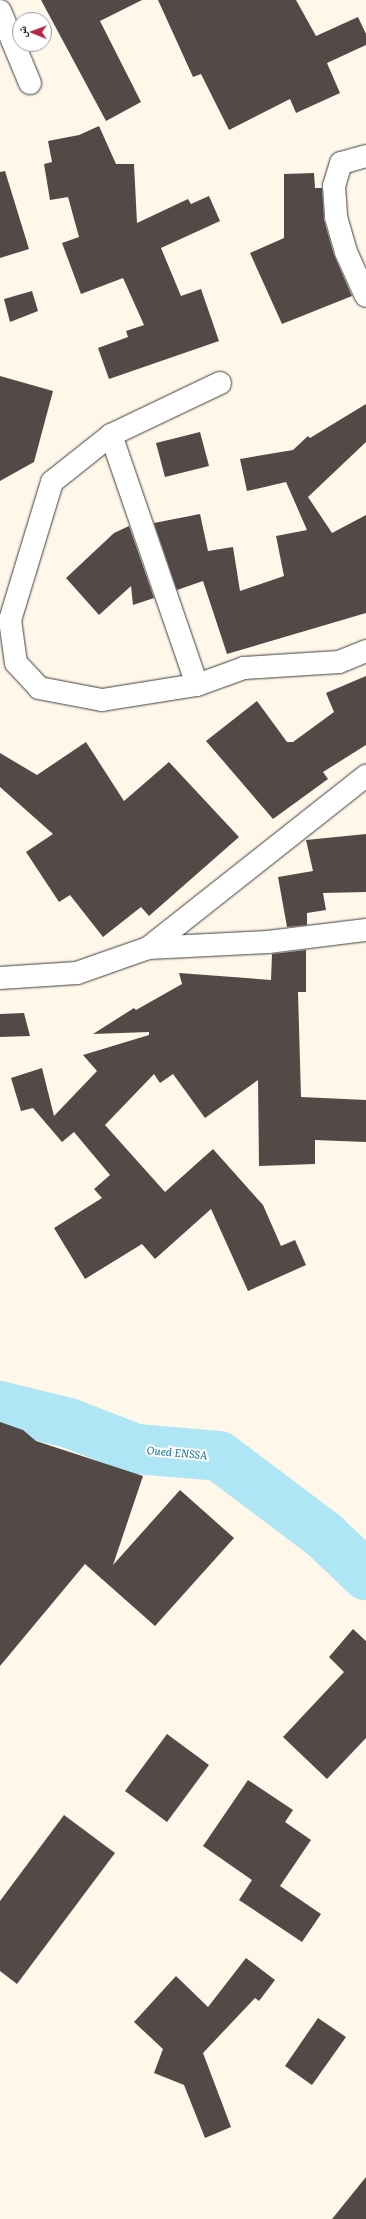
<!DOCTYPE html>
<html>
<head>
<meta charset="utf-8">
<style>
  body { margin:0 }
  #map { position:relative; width:366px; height:2219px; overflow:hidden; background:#fff7e9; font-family:Literata,"Noto Naskh Arabic",serif }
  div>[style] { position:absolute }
  .river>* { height:50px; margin:-25px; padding:0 25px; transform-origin:25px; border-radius:25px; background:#afe6f5 }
  .building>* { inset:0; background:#534a48 }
  .roads { filter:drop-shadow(0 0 1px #3e3e3e) drop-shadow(0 0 1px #3e3e3e) }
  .street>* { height:22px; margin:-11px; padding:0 11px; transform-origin:11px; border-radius:11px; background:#fff }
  span { translate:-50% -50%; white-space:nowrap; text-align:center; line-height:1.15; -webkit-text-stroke:4px #fff; paint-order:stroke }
  .water-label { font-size:11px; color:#177599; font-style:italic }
  .north { position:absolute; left:12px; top:12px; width:40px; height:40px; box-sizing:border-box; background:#fff; border:1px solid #9d9d9d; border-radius:50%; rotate:271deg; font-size:11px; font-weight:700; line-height:16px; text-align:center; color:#0b0b0b }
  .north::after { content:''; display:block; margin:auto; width:14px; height:18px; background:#b82644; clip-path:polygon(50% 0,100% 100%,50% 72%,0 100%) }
</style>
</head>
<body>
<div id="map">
  <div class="river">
    <i style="left:0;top:1406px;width:71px;rotate:13.8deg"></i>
    <i style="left:69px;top:1423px;width:72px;rotate:21.2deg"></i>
    <i style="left:136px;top:1449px;width:83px;rotate:4.8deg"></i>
    <i style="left:219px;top:1456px;width:133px;rotate:37deg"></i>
    <i style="left:325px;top:1536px;width:57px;rotate:43.6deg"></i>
  </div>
  <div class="building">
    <i style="clip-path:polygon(41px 0,142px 0,100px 21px,141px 102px,106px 121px)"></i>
    <i style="clip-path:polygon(158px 0,296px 0,316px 36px,358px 17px,366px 34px,366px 45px,327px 63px,340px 93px,296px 113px,290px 99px,229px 130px,201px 74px,193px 77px)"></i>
    <i style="clip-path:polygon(99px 126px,116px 164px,134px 164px,137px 223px,188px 199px,191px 204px,209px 196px,220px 221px,161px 248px,181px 296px,201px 289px,219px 341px,109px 379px,98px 348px,128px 337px,126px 331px,144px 325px,123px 278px,81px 294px,62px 243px,79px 237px,68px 197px,50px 200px,44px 164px,52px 162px,48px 141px,79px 135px)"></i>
    <i style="clip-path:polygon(5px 171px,29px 249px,0 258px,0 172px)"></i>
    <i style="clip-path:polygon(314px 173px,315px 188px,322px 188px,324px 220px,334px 255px,352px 296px,282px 324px,250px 253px,284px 238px,284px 174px)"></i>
    <i style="clip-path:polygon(32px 291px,38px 311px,10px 322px,4px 299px)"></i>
    <i style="clip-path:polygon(0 376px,53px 391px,34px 462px,0 481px)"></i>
    <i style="clip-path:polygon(366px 404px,366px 442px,308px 497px,332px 533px,366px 515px,366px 613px,227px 654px,203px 581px,177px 590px,154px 523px,200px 514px,208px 551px,233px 547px,240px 591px,284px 576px,276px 536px,307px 530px,286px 482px,247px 491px,240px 459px,293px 450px,308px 436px,310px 438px)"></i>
    <i style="clip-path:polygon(200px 432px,209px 466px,165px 477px,156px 443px)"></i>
    <i style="clip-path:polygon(129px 526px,154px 598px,133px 605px,131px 586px,99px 615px,66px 578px,114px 533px)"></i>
    <i style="clip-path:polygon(366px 676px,366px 745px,323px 772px,328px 779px,273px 819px,206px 741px,257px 701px,287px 742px,293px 742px,334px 712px,326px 693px)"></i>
    <i style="clip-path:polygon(86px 742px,124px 801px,169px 762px,239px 837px,149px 916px,141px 907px,103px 937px,70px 895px,59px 902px,26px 852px,53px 834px,0 787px,0 753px,37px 775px)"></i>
    <i style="clip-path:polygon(366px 834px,366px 892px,323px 893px,326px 910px,307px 913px,307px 925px,287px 927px,278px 877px,313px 871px,306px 840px)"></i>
    <i style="clip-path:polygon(306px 950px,306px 992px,298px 992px,301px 1097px,366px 1100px,366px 1142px,315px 1140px,315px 1164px,259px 1166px,258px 1080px,205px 1118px,173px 1074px,160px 1083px,154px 1074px,105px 1125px,165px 1192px,213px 1149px,263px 1205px,281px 1246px,295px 1240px,306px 1265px,248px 1291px,211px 1209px,155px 1259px,142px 1244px,85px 1279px,54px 1228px,102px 1198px,94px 1189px,110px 1175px,74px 1132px,62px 1142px,33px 1108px,21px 1111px,11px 1078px,42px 1068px,54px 1116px,97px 1071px,83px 1055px,149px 1035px,149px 1032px,93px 1034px,134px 1008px,136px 1010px,182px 984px,179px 973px,271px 980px,272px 954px)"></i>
    <i style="clip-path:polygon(24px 1013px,30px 1036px,0 1037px,0 1014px)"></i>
    <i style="clip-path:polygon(0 1422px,23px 1430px,36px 1441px,143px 1476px,113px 1565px,180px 1490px,234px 1538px,155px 1626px,85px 1564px,0 1666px)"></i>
    <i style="clip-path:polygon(353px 1629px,366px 1641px,366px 1738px,327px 1779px,283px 1737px,344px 1672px,329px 1657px)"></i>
    <i style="clip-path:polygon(167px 1734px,209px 1765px,167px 1822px,125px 1791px)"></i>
    <i style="clip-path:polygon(248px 1780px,293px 1810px,285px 1822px,311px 1840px,280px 1886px,321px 1914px,302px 1942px,239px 1900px,252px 1880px,203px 1846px)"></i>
    <i style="clip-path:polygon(64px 1815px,115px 1853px,17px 1984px,0 1971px,0 1901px)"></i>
    <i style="clip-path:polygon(246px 1958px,275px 1980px,259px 2001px,255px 1998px,203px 2053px,231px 2127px,205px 2138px,184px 2085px,154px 2073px,163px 2049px,134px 2022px,176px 1976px,208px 2007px)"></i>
    <i style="clip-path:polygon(318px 2018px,346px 2037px,312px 2085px,285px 2066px)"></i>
    <i style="clip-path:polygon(366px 2177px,366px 2219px,332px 2219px)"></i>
  </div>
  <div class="roads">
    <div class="street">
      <i style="left:0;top:11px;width:78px;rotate:67.4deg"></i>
      <i style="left:366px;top:156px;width:26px;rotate:164deg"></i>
      <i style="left:341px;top:163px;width:24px;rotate:107deg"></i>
      <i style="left:334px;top:186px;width:31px;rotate:86deg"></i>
      <i style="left:336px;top:217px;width:36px;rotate:74deg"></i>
      <i style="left:346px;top:252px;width:48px;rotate:65.6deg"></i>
      <i style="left:220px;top:383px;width:121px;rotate:154.5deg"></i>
      <i style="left:111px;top:435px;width:75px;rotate:141.5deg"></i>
      <i style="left:52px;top:482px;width:144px;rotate:106.9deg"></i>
      <i style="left:10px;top:620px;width:43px;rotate:82.1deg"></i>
      <i style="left:16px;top:663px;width:34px;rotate:47deg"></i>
      <i style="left:39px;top:688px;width:64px;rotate:10.8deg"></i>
      <i style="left:102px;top:700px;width:96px;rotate:-9deg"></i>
      <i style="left:197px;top:685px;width:50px;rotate:-19.9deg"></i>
      <i style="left:244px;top:668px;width:95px;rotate:-3.6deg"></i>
      <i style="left:339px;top:662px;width:29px;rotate:-22deg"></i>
      <i style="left:111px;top:435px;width:264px;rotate:71deg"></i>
      <i style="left:148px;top:948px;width:278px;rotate:-38.3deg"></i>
      <i style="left:0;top:978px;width:77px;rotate:-3.7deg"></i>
      <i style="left:77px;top:973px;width:75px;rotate:-19.4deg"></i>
      <i style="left:148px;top:948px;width:120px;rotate:-2.9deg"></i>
      <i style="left:268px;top:942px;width:99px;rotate:-7deg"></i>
    </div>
  </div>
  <div class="water-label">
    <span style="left:177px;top:1452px;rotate:5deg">Oued ENSSA</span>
  </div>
  <div class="north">ش</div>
</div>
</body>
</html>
